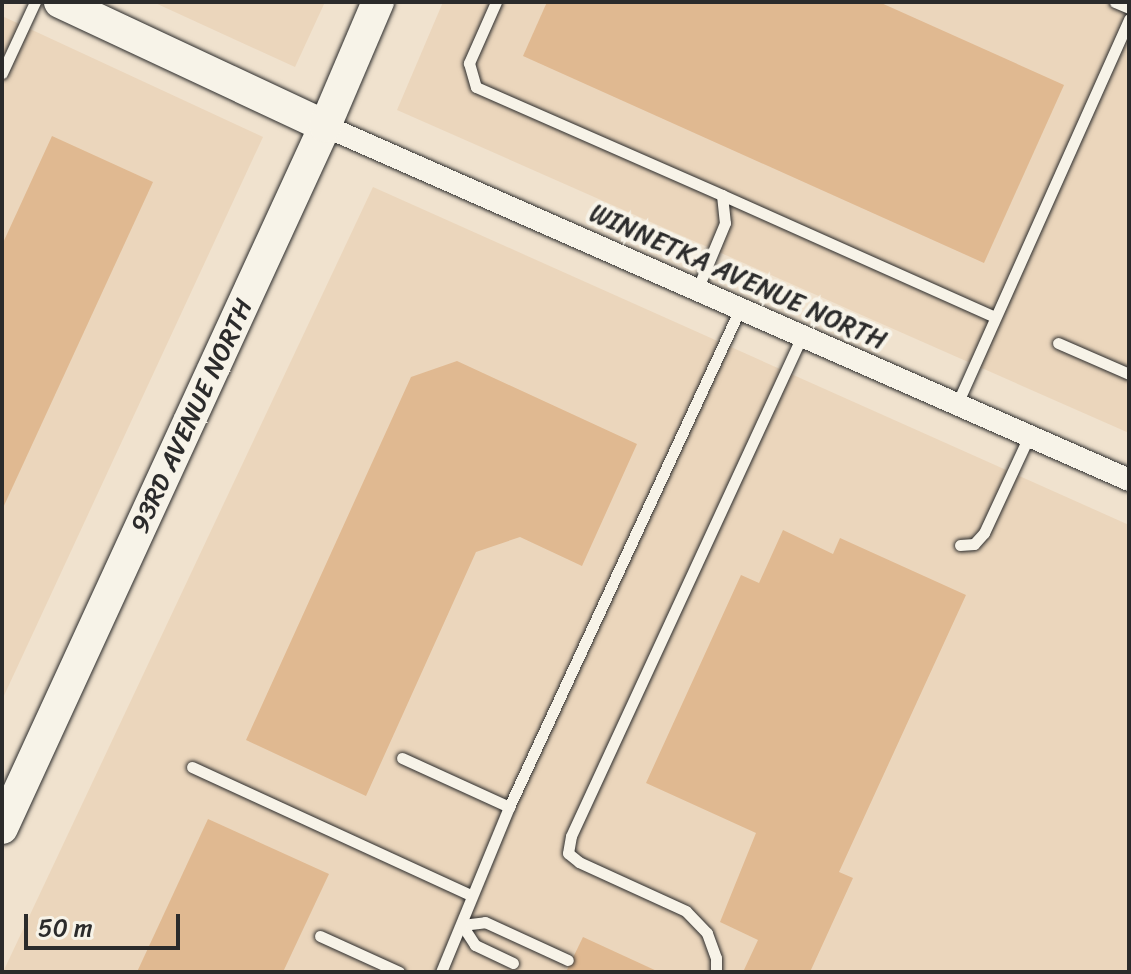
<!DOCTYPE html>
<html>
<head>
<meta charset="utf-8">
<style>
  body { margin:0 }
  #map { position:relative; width:1131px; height:974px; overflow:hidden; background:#f0e2ce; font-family:Sriracha,sans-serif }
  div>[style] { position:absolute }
  .built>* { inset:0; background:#ebd6bc }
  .building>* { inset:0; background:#e0b991 }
  .roads { filter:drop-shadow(0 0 2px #2b2b2b) drop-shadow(0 0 2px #2b2b2b) }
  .lane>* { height:11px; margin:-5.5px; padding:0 5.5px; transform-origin:5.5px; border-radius:5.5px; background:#f7f3e8 }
  .street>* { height:22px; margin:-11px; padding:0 11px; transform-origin:11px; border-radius:11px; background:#f7f3e8 }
  .secondary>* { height:32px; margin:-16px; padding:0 16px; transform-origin:16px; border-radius:16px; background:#f7f3e8 }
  span { translate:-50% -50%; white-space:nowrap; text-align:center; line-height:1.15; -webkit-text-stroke:8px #f7f3e8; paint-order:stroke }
  .street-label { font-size:26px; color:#2b2b2b }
  .frame { position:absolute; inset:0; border:4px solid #2b2b2b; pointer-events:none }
  .scale { position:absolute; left:24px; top:914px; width:156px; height:36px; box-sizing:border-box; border:4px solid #2b2b2b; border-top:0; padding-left:10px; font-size:24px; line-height:28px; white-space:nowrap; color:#2b2b2b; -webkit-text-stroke:6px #f7f3e8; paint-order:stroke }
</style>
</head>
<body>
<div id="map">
  <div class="built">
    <i style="clip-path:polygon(153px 2px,325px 2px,295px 67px)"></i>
    <i style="clip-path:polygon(443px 2px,1129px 2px,1129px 433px,397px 110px)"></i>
    <i style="clip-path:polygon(2px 16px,263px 137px,2px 700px)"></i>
    <i style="clip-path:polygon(373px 187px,1129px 525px,1129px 972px,3px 972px)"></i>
  </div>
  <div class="building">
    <i style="clip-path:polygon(547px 2px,879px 2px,1064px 85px,984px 263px,523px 56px)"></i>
    <i style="clip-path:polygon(52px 136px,153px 182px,2px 510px,2px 245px)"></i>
    <i style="clip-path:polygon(457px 361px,637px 444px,582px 566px,520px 537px,476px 552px,366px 796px,246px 740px,411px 377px)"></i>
    <i style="clip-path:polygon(783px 530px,833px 554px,840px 538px,966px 595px,839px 872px,853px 878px,810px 972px,743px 972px,758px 940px,720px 922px,756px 833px,646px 783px,741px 575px,759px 583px)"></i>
    <i style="clip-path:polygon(208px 819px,329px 874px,283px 972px,137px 972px)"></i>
    <i style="clip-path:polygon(583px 937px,659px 972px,566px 972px)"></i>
  </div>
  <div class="roads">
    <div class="lane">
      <i style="left:496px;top:2px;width:67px;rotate:113.9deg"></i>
      <i style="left:469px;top:63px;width:25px;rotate:74deg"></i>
      <i style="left:476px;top:87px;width:269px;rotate:23.7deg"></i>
      <i style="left:722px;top:195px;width:28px;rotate:84deg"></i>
      <i style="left:725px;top:223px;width:73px;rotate:112.7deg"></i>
      <i style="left:1115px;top:2px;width:15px;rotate:23deg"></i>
      <i style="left:2px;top:73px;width:78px;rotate:-65.1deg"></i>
      <i style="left:722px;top:195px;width:299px;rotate:24.1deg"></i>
      <i style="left:1058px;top:343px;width:77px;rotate:23.6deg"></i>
      <i style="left:957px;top:404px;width:422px;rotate:-65.9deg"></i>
      <i style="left:960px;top:545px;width:14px;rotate:-4deg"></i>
      <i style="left:974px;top:544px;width:15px;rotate:-48deg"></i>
      <i style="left:984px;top:533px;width:107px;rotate:-65.1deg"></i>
      <i style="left:402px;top:758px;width:118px;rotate:24.6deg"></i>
      <i style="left:192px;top:767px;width:306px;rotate:24.7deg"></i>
      <i style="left:320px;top:936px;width:87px;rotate:24.5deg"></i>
      <i style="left:513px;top:963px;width:42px;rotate:-154.7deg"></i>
      <i style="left:475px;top:945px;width:24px;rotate:-123deg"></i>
      <i style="left:462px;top:925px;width:23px;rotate:-7deg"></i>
      <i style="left:485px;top:922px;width:91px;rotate:24.6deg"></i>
      <i style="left:441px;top:972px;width:178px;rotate:-67.6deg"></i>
      <i style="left:509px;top:807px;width:549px;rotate:-65.12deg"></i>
      <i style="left:716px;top:972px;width:14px;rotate:-90deg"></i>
      <i style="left:716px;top:958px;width:27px;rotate:-110deg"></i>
      <i style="left:707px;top:933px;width:30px;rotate:-134deg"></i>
      <i style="left:686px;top:911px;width:118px;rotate:-155.4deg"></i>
      <i style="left:579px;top:862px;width:14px;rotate:-141deg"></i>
      <i style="left:568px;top:853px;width:17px;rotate:-80deg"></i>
      <i style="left:571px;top:836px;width:551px;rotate:-65.2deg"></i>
    </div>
    <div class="street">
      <i style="left:325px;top:126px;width:878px;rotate:23.76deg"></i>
    </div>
    <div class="secondary">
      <i style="left:60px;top:2px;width:293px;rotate:25.1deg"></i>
      <i style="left:2px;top:828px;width:773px;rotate:-65.29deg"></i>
      <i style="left:325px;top:126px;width:135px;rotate:-66.9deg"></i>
    </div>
  </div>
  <div class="street-label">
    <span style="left:738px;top:277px;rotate:24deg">WINNETKA AVENUE NORTH</span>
    <span style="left:192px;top:416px;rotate:-65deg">93RD AVENUE NORTH</span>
  </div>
  <div class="frame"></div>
  <div class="scale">50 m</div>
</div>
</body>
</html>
